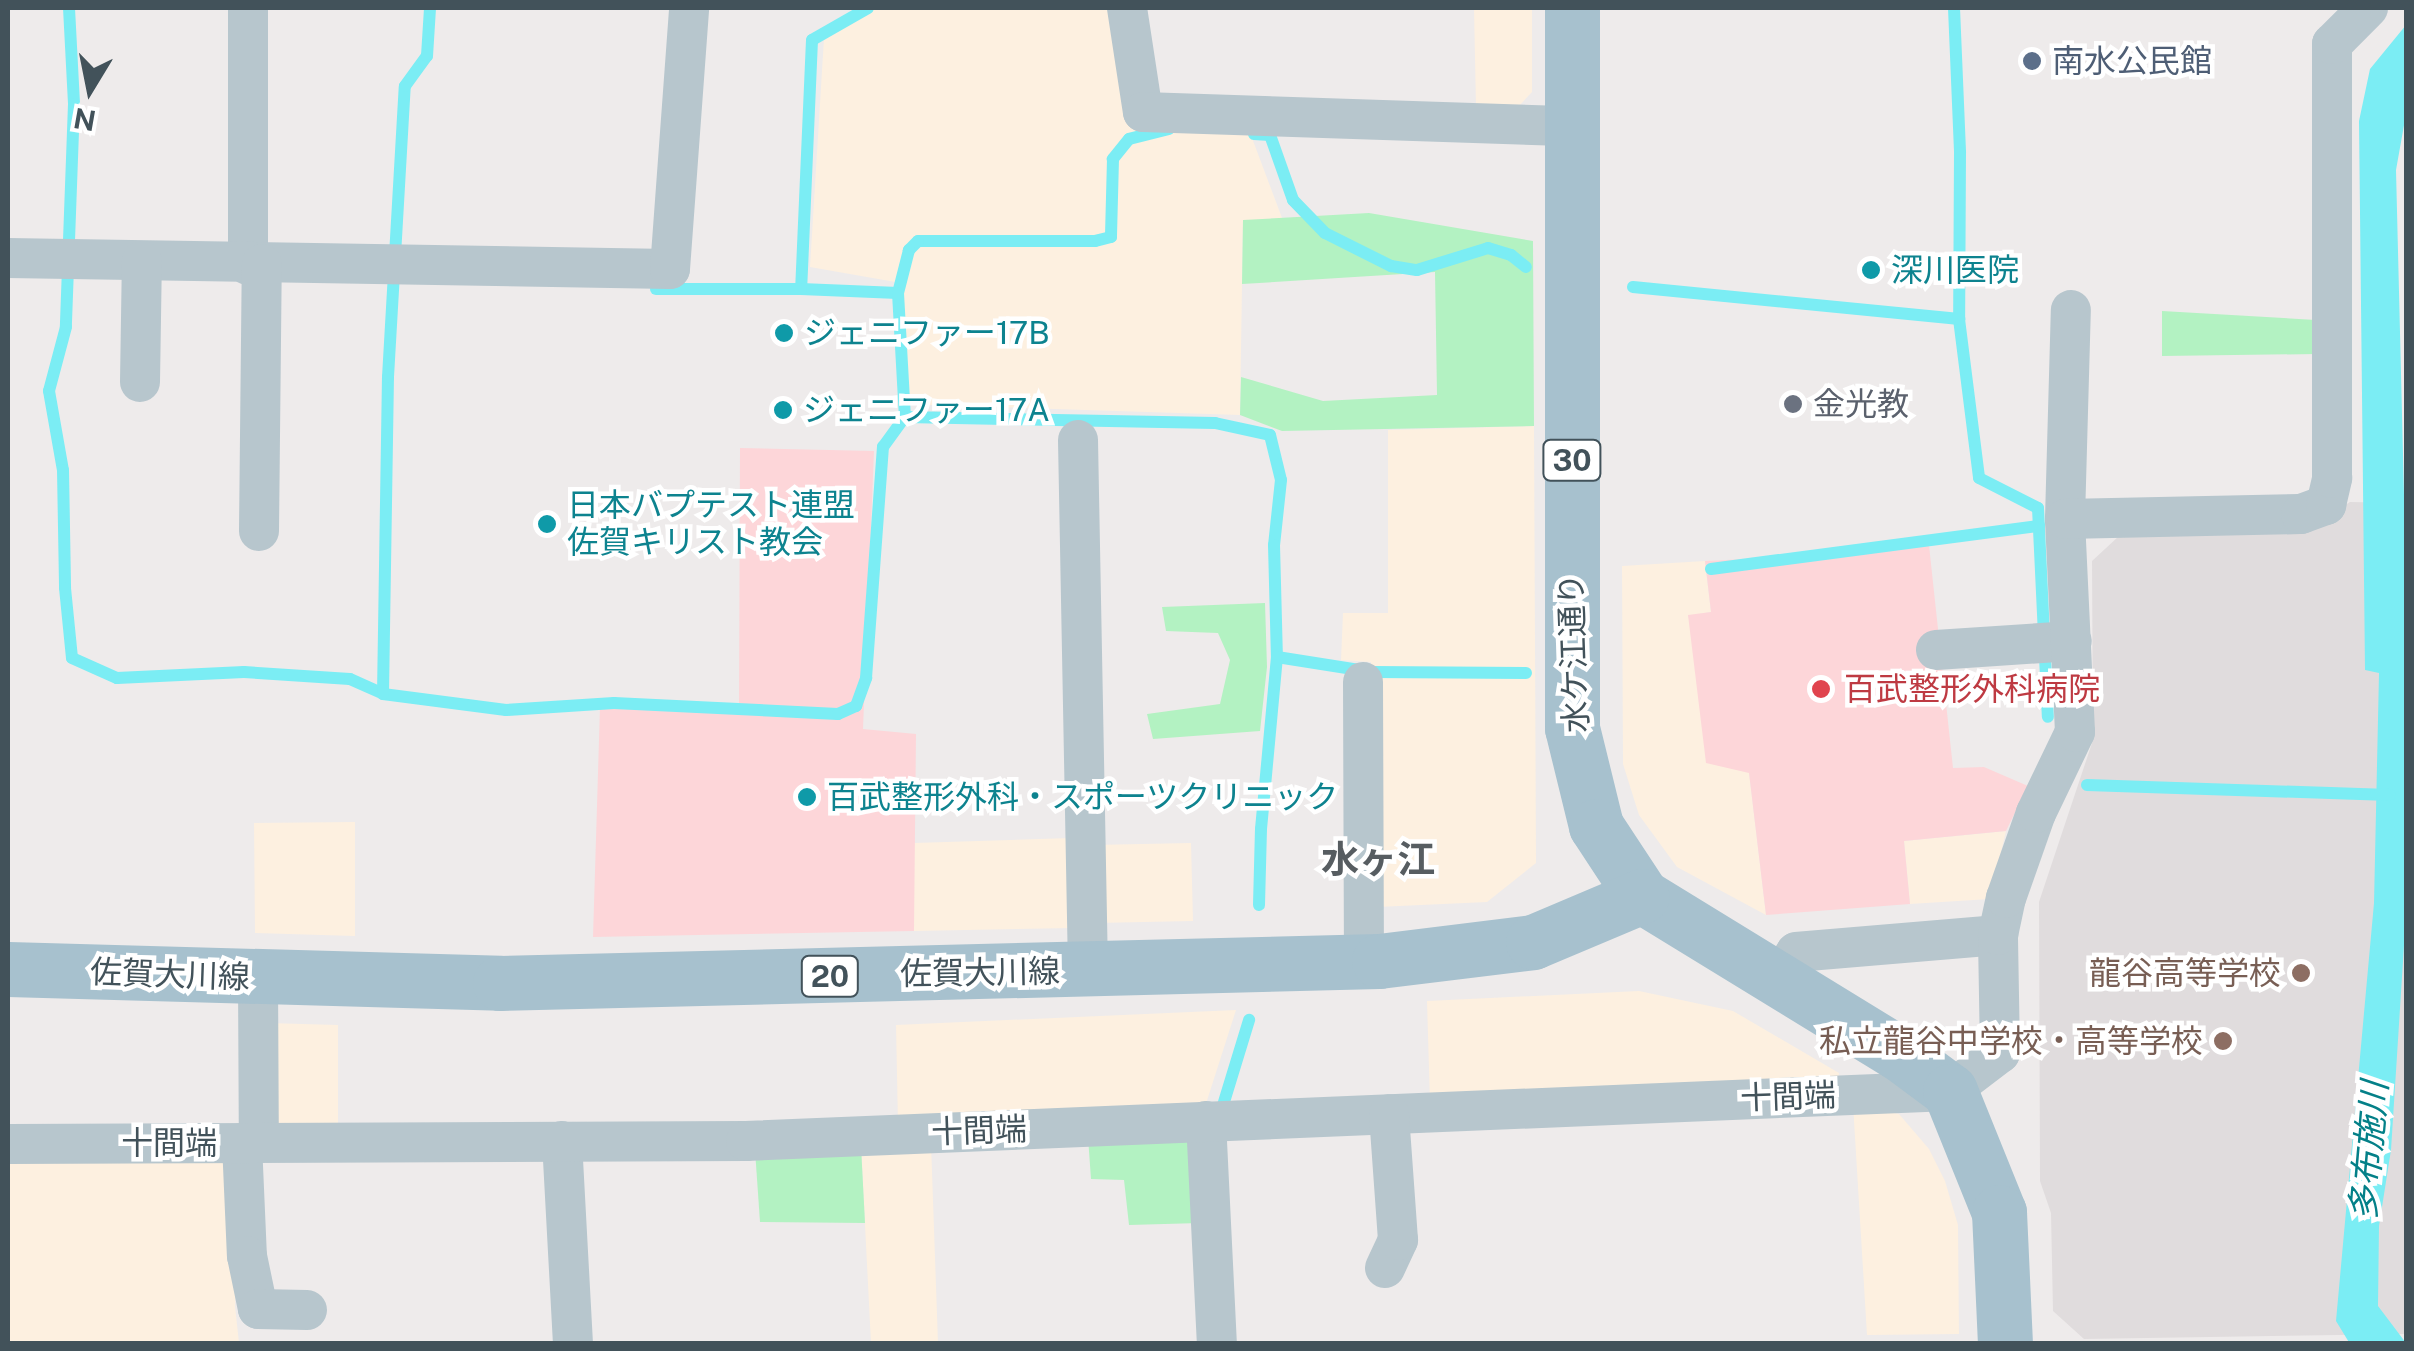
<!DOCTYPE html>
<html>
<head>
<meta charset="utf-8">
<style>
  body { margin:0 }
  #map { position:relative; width:2414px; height:1351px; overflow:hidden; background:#eeebeb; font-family:"Public Sans","Noto Sans JP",sans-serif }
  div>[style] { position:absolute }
  .commercial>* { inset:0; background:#fdf0e0 }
  .education>* { inset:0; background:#e0dcdd }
  .medical>* { inset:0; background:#fdd6d9 }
  .green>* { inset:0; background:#b3f2c2 }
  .water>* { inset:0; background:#7bedf4 }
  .stream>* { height:12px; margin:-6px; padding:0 6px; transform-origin:6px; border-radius:6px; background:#7bedf4 }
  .street>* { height:40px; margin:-20px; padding:0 20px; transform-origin:20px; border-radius:20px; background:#b7c6cd }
  .primary>* { height:55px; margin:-27.5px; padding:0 27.5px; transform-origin:27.5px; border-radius:27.5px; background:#a7c1ce }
  .dots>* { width:28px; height:28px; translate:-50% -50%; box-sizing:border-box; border:5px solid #fff; border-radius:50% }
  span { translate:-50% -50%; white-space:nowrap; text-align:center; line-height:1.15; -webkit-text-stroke:9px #fff; paint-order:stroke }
  .shield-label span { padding:2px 8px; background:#fff; border:2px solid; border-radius:8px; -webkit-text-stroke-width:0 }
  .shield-label { font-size:30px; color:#42525a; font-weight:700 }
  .service-label { font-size:32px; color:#4e5e75 }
  .left { translate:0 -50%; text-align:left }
  .culture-label { font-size:32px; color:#0d838f }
  .worship-label { font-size:32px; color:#5b616d }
  .street-label { font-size:32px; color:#42525a }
  .health-label { font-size:32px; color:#be3a42 }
  .education-label { font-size:32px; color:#785e54 }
  .right { translate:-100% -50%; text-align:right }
  .water-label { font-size:35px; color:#048088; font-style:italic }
  .quarter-label { font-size:38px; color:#575d61; font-weight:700 }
  .frame { position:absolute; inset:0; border:10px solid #42525a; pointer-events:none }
  .north { position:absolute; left:40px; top:40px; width:100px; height:100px; -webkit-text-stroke:8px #fff; paint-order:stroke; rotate:190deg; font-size:28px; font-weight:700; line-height:40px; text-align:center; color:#42525a }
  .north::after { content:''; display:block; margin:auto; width:35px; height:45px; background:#42525a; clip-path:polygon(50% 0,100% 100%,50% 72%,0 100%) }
</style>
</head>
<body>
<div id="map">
  <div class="commercial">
    <i style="clip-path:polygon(870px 8px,1117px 8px,1135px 119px,1246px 122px,1282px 218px,1243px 221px,1240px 415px,898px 404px,901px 283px,810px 267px,824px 38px)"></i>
    <i style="clip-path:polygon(1474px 8px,1532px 8px,1532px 92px,1516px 109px,1476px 108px)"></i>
    <i style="clip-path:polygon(1534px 426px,1536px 863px,1487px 902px,1377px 907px,1371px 662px,1341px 660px,1343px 613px,1388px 613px,1388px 430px)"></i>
    <i style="clip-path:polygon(1705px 561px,1711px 612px,1688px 616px,1749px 772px,1766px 915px,1677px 867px,1639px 815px,1623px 764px,1622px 566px)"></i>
    <i style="clip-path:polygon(355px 822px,355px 936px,255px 933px,254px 823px)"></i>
    <i style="clip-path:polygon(2006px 831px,1990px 899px,1910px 904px,1904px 841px)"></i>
    <i style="clip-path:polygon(1071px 838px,1073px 928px,914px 931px,914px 843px)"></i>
    <i style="clip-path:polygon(1191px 843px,1193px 921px,1095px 923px,1093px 845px)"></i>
    <i style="clip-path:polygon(1639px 991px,1733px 1011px,1839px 1073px,1837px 1085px,1430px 1103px,1427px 1001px)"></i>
    <i style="clip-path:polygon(1236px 1010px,1203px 1113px,898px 1125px,896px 1025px)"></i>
    <i style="clip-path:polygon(267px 1023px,338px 1025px,338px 1133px,266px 1133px)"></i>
    <i style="clip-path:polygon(1853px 1104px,1899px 1114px,1929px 1149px,1945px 1181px,1958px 1225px,1959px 1334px,1867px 1335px)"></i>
    <i style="clip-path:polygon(931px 1143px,938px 1343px,871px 1343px,861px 1146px)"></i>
    <i style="clip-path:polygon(241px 1155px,235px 1306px,239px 1343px,8px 1343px,8px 1157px)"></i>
  </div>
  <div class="education">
    <i style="clip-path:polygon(2350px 502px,2406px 503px,2406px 1334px,2084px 1339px,2053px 1311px,2051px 1213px,2040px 1181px,2039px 902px,2093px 740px,2092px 561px,2119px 536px,2322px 519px)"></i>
  </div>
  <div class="medical">
    <i style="clip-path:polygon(740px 448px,874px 451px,863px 729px,916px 734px,914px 931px,593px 937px,600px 707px,739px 705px)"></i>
    <i style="clip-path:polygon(1928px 536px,1953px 768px,1984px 767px,2028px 786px,2006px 831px,1904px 841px,1910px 904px,1766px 915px,1749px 773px,1706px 763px,1688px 615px,1711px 612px,1705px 561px,1788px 557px)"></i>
  </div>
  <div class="green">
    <i style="clip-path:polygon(1369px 213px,1533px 241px,1534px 426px,1282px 431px,1240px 415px,1241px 377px,1323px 401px,1437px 395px,1435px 272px,1242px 284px,1243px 220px)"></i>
    <i style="clip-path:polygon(2162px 311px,2316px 320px,2316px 354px,2162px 356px)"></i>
    <i style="clip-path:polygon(1265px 603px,1267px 667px,1260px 731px,1153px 739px,1147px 714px,1220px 704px,1230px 660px,1218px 633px,1166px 631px,1162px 607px)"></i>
    <i style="clip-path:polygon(1196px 1131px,1200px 1223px,1129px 1225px,1124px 1180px,1091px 1179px,1088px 1137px)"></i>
    <i style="clip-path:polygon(861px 1146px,865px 1223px,760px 1222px,755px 1150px)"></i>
  </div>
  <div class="water">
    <i style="clip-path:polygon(2406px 25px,2406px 114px,2396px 170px,2406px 576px,2406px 914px,2391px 1150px,2379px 1226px,2378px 1306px,2406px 1343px,2350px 1344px,2336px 1321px,2374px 903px,2379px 673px,2365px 670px,2359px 121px,2370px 69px)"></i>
  </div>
  <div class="stream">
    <i style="left:69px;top:8px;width:96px;rotate:87deg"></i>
    <i style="left:74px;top:104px;width:223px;rotate:92.1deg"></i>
    <i style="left:66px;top:327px;width:66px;rotate:104.9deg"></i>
    <i style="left:49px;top:391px;width:80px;rotate:80deg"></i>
    <i style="left:63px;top:470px;width:118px;rotate:89deg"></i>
    <i style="left:65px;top:588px;width:70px;rotate:84.3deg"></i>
    <i style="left:72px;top:658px;width:49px;rotate:24deg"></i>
    <i style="left:117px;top:678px;width:127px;rotate:-2.7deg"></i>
    <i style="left:244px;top:672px;width:106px;rotate:3.8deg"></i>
    <i style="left:350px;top:679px;width:36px;rotate:24deg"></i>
    <i style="left:383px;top:694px;width:124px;rotate:7.4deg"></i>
    <i style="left:506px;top:710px;width:108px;rotate:-3.7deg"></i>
    <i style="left:614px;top:703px;width:224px;rotate:2.8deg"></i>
    <i style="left:838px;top:714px;width:20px;rotate:-24deg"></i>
    <i style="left:856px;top:706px;width:30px;rotate:-70deg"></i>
    <i style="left:866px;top:678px;width:232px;rotate:-85.8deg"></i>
    <i style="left:883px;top:447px;width:37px;rotate:-54deg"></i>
    <i style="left:868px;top:8px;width:64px;rotate:150.3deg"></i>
    <i style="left:812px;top:40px;width:249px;rotate:92.5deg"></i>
    <i style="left:801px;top:289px;width:97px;rotate:2.4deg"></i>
    <i style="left:1954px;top:8px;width:145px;rotate:87.6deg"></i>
    <i style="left:1960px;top:153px;width:166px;rotate:90.3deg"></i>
    <i style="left:1959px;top:319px;width:160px;rotate:82.8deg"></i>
    <i style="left:1979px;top:478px;width:66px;rotate:27deg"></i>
    <i style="left:2038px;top:508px;width:209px;rotate:87.3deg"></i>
    <i style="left:1169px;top:129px;width:41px;rotate:166deg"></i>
    <i style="left:1129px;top:139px;width:26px;rotate:129deg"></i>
    <i style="left:1113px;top:159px;width:78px;rotate:91.5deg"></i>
    <i style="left:1111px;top:237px;width:16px;rotate:166deg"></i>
    <i style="left:1095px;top:241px;width:177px;rotate:180deg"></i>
    <i style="left:918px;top:241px;width:13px;rotate:135deg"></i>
    <i style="left:909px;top:250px;width:44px;rotate:104.3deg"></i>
    <i style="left:898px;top:293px;width:124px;rotate:86.8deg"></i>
    <i style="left:905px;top:417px;width:310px;rotate:1.1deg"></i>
    <i style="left:1215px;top:423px;width:56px;rotate:12.3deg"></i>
    <i style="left:1270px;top:435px;width:46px;rotate:76.3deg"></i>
    <i style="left:1281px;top:480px;width:65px;rotate:96.1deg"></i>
    <i style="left:1274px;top:545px;width:112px;rotate:88.5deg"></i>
    <i style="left:1277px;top:657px;width:96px;rotate:9deg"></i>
    <i style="left:1372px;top:672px;width:154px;rotate:0.4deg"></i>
    <i style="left:1254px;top:134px;width:16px;rotate:4deg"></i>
    <i style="left:1270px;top:135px;width:69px;rotate:70.5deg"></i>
    <i style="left:1293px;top:200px;width:46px;rotate:45.9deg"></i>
    <i style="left:1325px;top:233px;width:74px;rotate:26.6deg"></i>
    <i style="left:1391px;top:266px;width:26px;rotate:9deg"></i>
    <i style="left:1417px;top:270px;width:74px;rotate:-17.2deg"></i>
    <i style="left:1488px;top:248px;width:24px;rotate:17deg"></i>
    <i style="left:1511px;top:255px;width:19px;rotate:39deg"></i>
    <i style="left:1633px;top:287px;width:328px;rotate:5.6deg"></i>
    <i style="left:656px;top:289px;width:145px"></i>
    <i style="left:1711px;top:569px;width:331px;rotate:-7.5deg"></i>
    <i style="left:383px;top:694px;width:317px;rotate:-89.1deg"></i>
    <i style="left:388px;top:377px;width:291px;rotate:-86.7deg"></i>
    <i style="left:405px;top:86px;width:37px;rotate:-54deg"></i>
    <i style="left:427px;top:56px;width:48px;rotate:-86.4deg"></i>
    <i style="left:2087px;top:785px;width:303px;rotate:1.9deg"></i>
    <i style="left:1259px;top:905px;width:76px;rotate:-88.5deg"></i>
    <i style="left:1261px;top:829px;width:173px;rotate:-84.7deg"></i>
    <i style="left:1224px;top:1102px;width:86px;rotate:-73deg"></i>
  </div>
  <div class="street">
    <i style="left:248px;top:8px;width:257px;rotate:90deg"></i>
    <i style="left:1127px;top:8px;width:105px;rotate:81.3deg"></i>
    <i style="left:1143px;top:112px;width:428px;rotate:1.9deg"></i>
    <i style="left:8px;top:258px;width:662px;rotate:0.95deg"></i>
    <i style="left:670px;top:269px;width:262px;rotate:-85.8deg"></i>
    <i style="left:140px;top:382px;width:121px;rotate:-89.1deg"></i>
    <i style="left:1078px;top:440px;width:531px;rotate:88.92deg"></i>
    <i style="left:2065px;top:519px;width:209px;rotate:-88.4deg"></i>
    <i style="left:259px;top:531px;width:267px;rotate:-89.4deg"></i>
    <i style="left:1936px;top:650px;width:136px;rotate:-3.8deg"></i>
    <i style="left:1363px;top:682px;width:279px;rotate:89.8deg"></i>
    <i style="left:258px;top:978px;width:165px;rotate:89.7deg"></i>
    <i style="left:1778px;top:979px;width:32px;rotate:-56deg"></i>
    <i style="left:1796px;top:952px;width:203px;rotate:-4.8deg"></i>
    <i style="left:1206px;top:1121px;width:223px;rotate:87.2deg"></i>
    <i style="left:562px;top:1141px;width:203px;rotate:86.9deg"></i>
    <i style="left:242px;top:1143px;width:113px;rotate:87.5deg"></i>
    <i style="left:247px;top:1256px;width:54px;rotate:78.3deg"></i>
    <i style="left:258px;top:1309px;width:49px;rotate:1.2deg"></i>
    <i style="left:8px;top:1144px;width:738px;rotate:-0.23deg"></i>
    <i style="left:746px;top:1141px;width:1205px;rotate:-2.38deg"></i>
    <i style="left:1950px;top:1091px;width:63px;rotate:-37.2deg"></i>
    <i style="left:2000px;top:1053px;width:118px;rotate:-91deg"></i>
    <i style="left:1998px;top:935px;width:38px;rotate:-78deg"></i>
    <i style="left:2006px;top:898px;width:90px;rotate:-70.6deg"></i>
    <i style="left:2036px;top:813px;width:90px;rotate:-64.3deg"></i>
    <i style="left:2075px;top:732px;width:213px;rotate:-92.7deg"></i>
    <i style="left:2065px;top:519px;width:236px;rotate:-1.2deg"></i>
    <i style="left:2301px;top:514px;width:27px;rotate:-20deg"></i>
    <i style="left:2326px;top:505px;width:28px;rotate:-77deg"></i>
    <i style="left:2332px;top:478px;width:434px;rotate:-90deg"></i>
    <i style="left:2332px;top:44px;width:51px;rotate:-45deg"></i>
    <i style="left:1385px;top:1268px;width:31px;rotate:-65deg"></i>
    <i style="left:1398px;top:1240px;width:126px;rotate:-94.1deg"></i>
  </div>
  <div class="primary">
    <i style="left:1572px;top:8px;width:720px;rotate:90deg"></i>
    <i style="left:1572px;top:728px;width:101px;rotate:76.2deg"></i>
    <i style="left:1596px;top:826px;width:84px;rotate:56.7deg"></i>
    <i style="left:1642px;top:896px;width:303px;rotate:31.5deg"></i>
    <i style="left:1900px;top:1054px;width:62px;rotate:36.5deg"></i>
    <i style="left:1950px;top:1091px;width:131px;rotate:68deg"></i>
    <i style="left:1999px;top:1212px;width:132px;rotate:87.4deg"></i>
    <i style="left:8px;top:969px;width:492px;rotate:1.6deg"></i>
    <i style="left:500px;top:983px;width:879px;rotate:-1.43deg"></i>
    <i style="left:1379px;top:961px;width:155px;rotate:-7deg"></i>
    <i style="left:1533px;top:942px;width:118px;rotate:-22.9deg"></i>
  </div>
  <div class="dots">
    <i style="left:2032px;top:61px;background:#5c6f8a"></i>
    <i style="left:1871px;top:270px;background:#0f9aa8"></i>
    <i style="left:784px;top:333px;background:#0f9aa8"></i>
    <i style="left:1793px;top:404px;background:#6b7280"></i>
    <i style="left:783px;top:410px;background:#0f9aa8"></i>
    <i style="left:547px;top:524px;background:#0f9aa8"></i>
    <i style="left:1821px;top:689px;background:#e0444e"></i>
    <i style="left:807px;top:797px;background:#0f9aa8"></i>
    <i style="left:2301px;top:973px;background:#8d6e63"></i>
    <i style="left:2223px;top:1041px;background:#8d6e63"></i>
  </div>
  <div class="shield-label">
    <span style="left:1572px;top:460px">30</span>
    <span style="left:830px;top:976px">20</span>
  </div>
  <div class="service-label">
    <span class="left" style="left:2052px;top:61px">南水公民館</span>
  </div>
  <div class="culture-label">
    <span class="left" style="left:1891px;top:270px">深川医院</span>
    <span class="left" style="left:804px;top:333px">ジェニファー17B</span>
    <span class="left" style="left:803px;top:410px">ジェニファー17A</span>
    <span class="left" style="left:567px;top:524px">日本バプテスト連盟<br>佐賀キリスト教会</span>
    <span class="left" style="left:827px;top:797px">百武整形外科・スポーツクリニック</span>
  </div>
  <div class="worship-label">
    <span class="left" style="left:1813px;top:404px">金光教</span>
  </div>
  <div class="street-label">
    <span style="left:1574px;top:653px;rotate:-92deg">水ケ江通り</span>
    <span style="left:980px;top:973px;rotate:-1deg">佐賀大川線</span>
    <span style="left:170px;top:975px;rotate:2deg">佐賀大川線</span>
    <span style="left:1788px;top:1097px;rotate:-2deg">十間端</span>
    <span style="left:979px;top:1131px;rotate:-2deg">十間端</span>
    <span style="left:169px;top:1143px">十間端</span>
  </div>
  <div class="health-label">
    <span class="left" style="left:1844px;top:689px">百武整形外科病院</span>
  </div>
  <div class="education-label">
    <span class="right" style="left:2281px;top:973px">龍谷高等学校</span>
    <span class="right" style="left:2203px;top:1041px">私立龍谷中学校・高等学校</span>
  </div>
  <div class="water-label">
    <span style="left:2369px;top:1151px;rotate:-85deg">多布施川</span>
  </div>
  <div class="quarter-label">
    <span style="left:1378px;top:860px">水ヶ江</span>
  </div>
  <div class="frame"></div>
  <div class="north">N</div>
</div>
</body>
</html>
